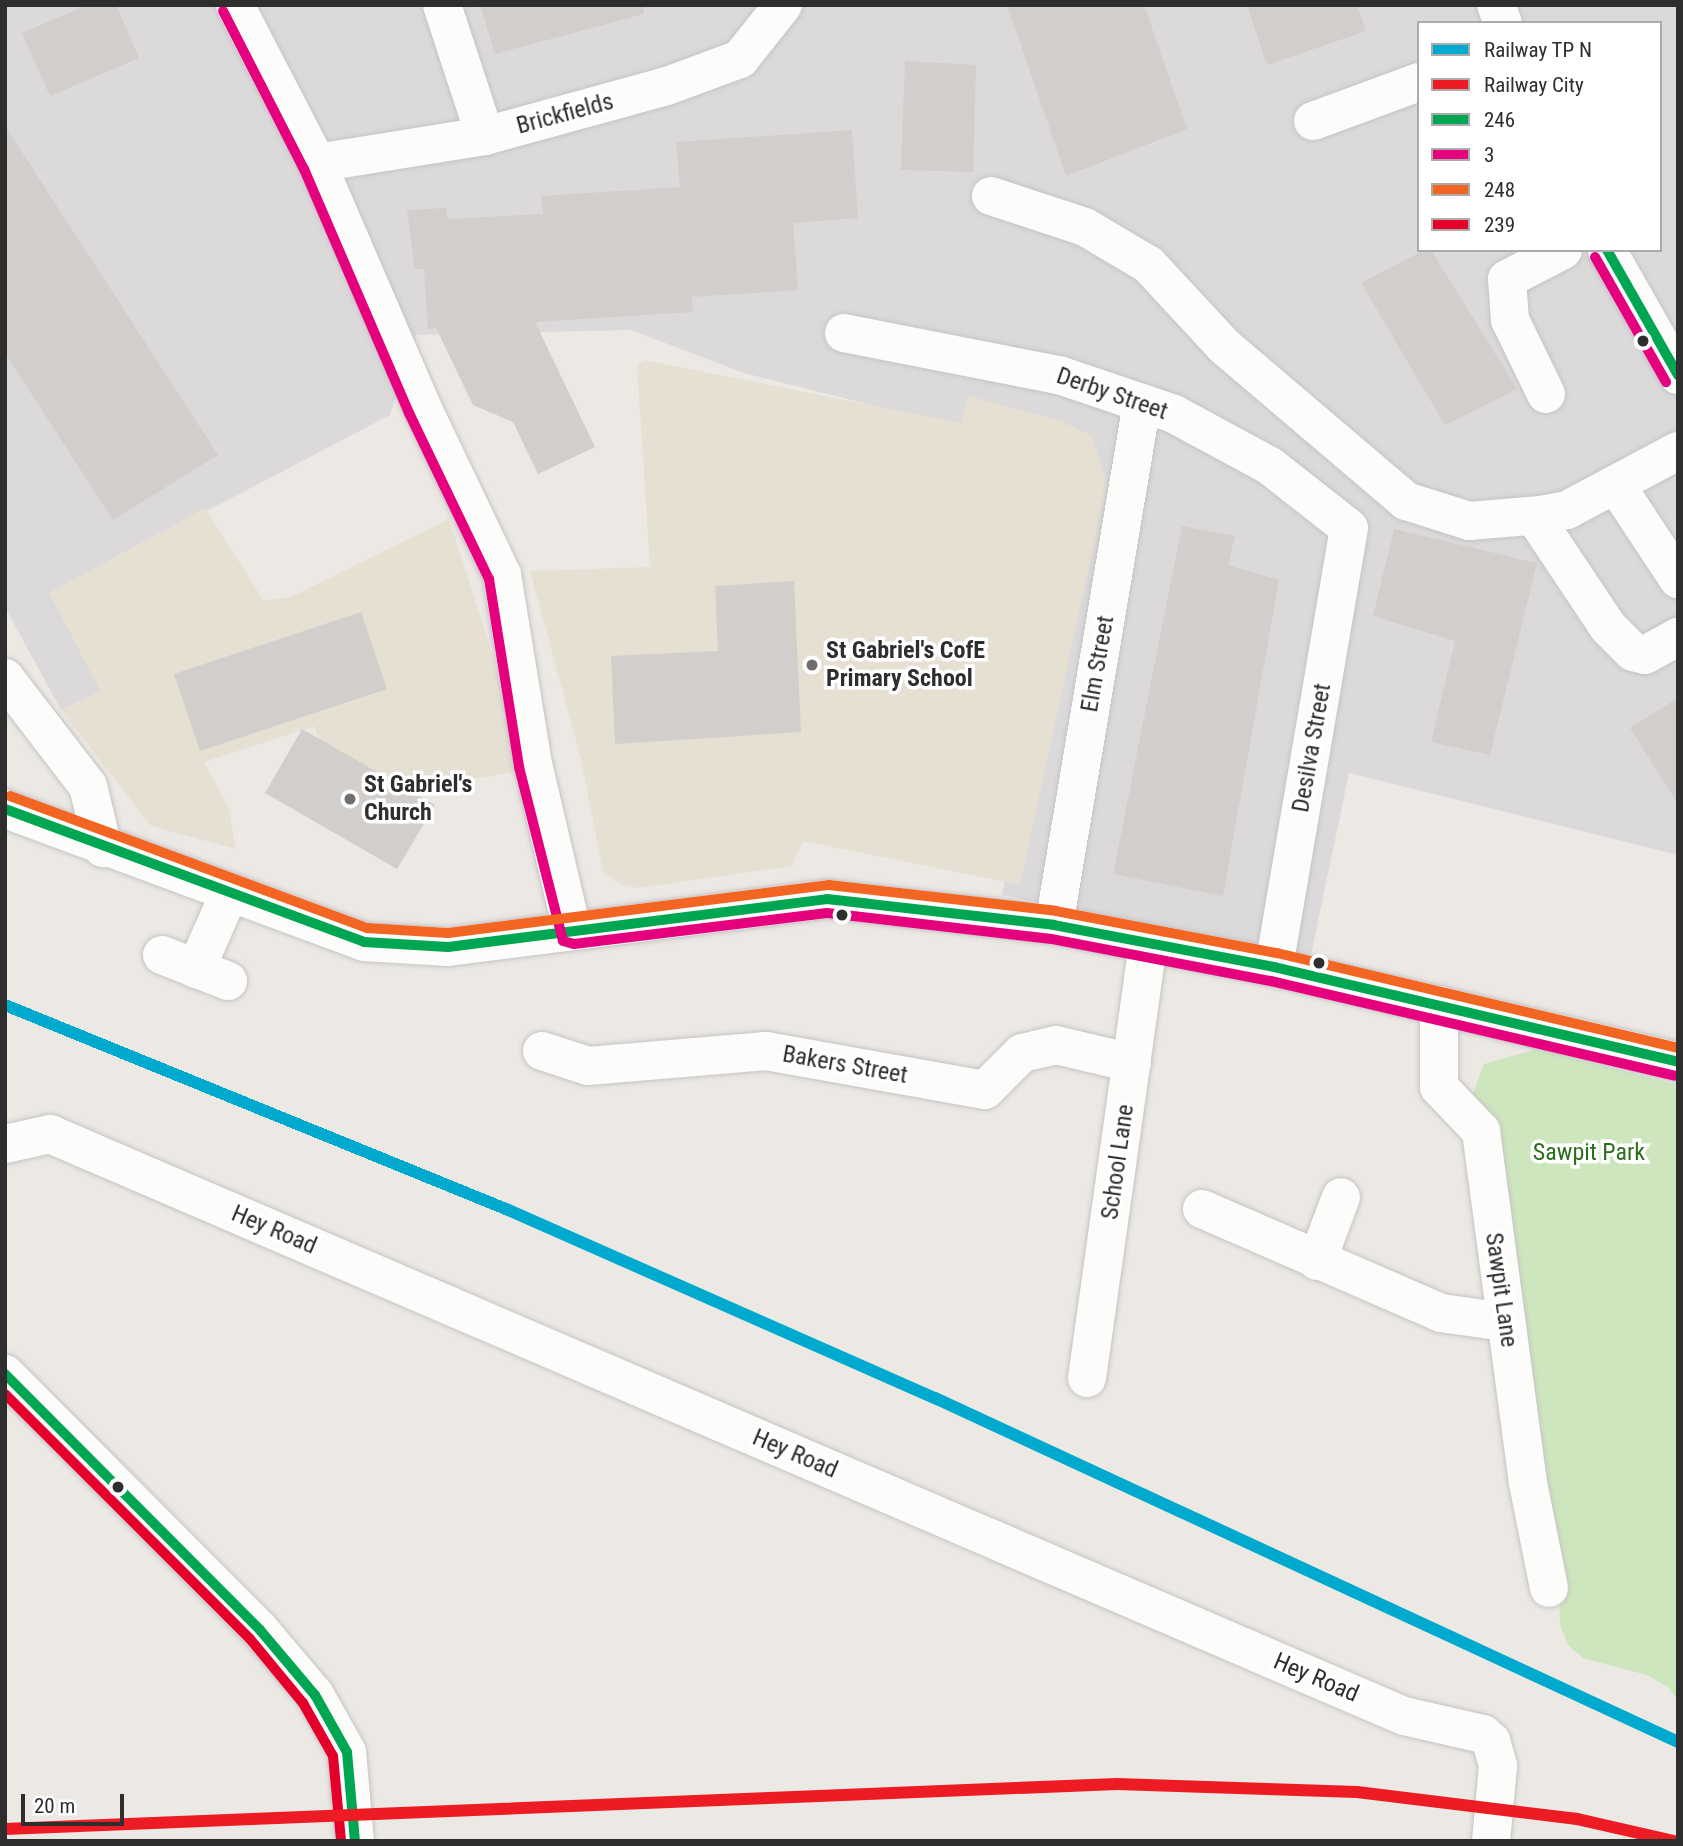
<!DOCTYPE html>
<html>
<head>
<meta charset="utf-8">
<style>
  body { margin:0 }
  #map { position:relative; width:1683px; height:1846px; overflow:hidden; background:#ece8e4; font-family:"Roboto Condensed",sans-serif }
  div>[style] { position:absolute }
  .industrial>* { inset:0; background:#dcd9db }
  .education>* { inset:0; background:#e6e0d3 }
  .green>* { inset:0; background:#cee6be }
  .building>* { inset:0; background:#d1cecb }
  .roads { filter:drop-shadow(0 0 2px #c5c4c5) drop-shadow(0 0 2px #c5c4c5) }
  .minor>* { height:38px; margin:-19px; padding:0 19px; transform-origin:19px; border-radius:19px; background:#fcfcfb }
  .bus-1>* { height:10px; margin:-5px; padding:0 5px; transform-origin:5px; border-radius:5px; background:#00a651 }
  .bus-2>* { height:10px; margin:-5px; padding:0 5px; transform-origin:5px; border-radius:5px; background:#e5007d }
  .bus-3>* { height:10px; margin:-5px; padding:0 5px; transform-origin:5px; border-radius:5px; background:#f26522 }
  .bus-4>* { height:10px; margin:-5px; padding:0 5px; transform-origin:5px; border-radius:5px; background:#e4002b }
  .rail-1>* { height:12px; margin:-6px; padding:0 6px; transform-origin:6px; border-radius:6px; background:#00a9ce }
  .rail-2>* { height:12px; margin:-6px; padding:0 6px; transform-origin:6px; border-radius:6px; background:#ed1c24 }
  .dots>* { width:19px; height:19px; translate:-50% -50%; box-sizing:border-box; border:4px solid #fff; border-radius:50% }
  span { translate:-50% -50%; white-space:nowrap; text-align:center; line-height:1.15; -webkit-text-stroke:7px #fff; paint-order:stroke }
  .street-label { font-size:24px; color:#2e2e2e }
  .poi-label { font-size:24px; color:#2e2e2e; font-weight:700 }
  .left { translate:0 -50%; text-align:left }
  .park-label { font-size:24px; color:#2c6e1b }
  .frame { position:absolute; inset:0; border:7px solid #2e2e2e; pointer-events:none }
  .legend { position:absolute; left:1417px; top:21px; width:245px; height:231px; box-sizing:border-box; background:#fff; border:2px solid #ababab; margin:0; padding:9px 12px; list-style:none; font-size:21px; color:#2e2e2e }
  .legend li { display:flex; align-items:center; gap:14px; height:35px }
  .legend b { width:35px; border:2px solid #ababab }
  .scale { position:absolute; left:21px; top:1794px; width:103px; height:32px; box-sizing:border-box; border:4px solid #2e2e2e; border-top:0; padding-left:9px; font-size:21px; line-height:24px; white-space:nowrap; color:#2e2e2e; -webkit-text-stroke:5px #fff; paint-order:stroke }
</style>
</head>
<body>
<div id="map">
  <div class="industrial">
    <i style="clip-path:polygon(evenodd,5px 5px,1678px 5px,1678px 855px,1349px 773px,1311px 955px,1002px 895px,1079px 457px,744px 373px,631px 330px,416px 335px,390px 415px,50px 593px,101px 691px,61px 710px,5px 607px,5px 5px,1419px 23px,1660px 23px,1660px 250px,1419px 250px,1419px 23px)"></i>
  </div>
  <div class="education">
    <i style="clip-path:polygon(644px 360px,961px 423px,968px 396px,1060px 421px,1091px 435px,1107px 483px,1020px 885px,803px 841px,792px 866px,638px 888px,620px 884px,603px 871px,581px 759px,530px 571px,650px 567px,637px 365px)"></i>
    <i style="clip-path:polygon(205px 508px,264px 601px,291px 597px,449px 519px,493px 656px,519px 771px,406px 790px,320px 743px,314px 726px,204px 762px,229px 809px,236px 849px,151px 826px,61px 710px,101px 691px,49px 593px)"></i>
  </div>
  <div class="green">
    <i style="clip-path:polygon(1537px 1049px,1678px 1085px,1678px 1701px,1668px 1687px,1647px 1675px,1583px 1658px,1568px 1645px,1560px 1625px,1558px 1544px,1533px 1388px,1471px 1098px,1484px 1064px)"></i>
  </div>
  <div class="building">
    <i style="clip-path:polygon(88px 5px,116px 5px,139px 58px,50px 96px,22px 33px)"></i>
    <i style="clip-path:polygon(480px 5px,643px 5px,644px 14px,495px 54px)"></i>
    <i style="clip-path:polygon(1007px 5px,1144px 5px,1187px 129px,1066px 176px)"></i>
    <i style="clip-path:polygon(1247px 5px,1357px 5px,1366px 31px,1267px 65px)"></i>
    <i style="clip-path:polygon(905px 61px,976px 65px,973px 172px,901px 170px)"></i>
    <i style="clip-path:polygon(5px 126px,218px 455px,113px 520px,5px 353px)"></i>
    <i style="clip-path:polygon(852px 130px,858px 218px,793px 223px,798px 290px,692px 297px,693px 312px,535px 322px,595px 447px,538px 474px,513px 422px,473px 405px,436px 328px,428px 329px,424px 269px,415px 269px,407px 210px,446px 208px,448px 219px,543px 214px,541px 196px,680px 187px,676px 142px)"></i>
    <i style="clip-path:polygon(1424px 250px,1431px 250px,1517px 389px,1445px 425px,1361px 283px)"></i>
    <i style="clip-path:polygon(1182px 526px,1235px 536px,1228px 565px,1279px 580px,1223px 896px,1113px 874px)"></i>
    <i style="clip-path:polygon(1394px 529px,1537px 563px,1490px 755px,1431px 742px,1455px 641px,1373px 616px)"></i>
    <i style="clip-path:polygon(794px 581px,801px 732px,615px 744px,611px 656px,718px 651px,715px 586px)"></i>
    <i style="clip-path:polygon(361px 612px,387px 689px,200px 751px,174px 674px)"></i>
    <i style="clip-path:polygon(1678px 698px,1678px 804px,1630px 728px)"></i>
    <i style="clip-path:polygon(302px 729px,435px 805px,397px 869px,265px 793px)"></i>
  </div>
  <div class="roads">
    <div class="minor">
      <i style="left:235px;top:5px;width:178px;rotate:62.6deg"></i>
      <i style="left:317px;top:163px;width:266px;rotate:66.7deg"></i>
      <i style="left:422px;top:407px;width:186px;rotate:64.5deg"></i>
      <i style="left:502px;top:575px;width:192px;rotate:80.7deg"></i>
      <i style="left:533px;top:764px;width:171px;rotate:76.8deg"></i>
      <i style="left:442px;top:5px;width:138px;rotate:71.8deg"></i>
      <i style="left:1496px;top:5px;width:19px;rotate:69deg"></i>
      <i style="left:1313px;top:121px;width:113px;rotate:-20.2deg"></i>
      <i style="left:317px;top:163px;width:170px;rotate:-9.1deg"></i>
      <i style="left:485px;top:136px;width:189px;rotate:-15.4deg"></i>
      <i style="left:667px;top:86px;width:78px;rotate:-20.3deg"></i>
      <i style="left:740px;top:59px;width:69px;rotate:-51.5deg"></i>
      <i style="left:991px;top:196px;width:99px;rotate:18.3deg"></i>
      <i style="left:1085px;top:227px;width:74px;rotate:30.7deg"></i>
      <i style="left:1149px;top:265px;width:110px;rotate:47.2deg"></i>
      <i style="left:1224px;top:346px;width:239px;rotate:40.4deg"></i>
      <i style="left:1406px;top:501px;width:66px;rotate:17.6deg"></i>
      <i style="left:1469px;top:521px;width:72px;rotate:-4.8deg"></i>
      <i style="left:1541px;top:515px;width:26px;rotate:-11deg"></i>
      <i style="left:1567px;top:510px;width:126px;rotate:-28deg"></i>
      <i style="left:1607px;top:250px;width:144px;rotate:60.4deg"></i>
      <i style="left:844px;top:333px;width:219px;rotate:11.1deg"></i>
      <i style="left:1059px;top:375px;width:121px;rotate:18.7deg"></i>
      <i style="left:1174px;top:414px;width:109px;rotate:28.4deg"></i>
      <i style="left:1270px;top:466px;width:100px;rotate:38.1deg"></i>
      <i style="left:1349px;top:528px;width:445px;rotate:99.7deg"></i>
      <i style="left:1546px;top:394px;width:82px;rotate:-115.9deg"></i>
      <i style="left:1510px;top:320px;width:41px;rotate:-94.2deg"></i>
      <i style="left:1507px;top:279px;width:63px;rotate:-27.4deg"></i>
      <i style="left:1616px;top:485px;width:113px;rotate:56.6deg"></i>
      <i style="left:1534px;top:516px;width:133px;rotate:56.3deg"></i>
      <i style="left:1608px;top:627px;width:35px;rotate:45deg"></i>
      <i style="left:1633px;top:652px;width:12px;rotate:14deg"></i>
      <i style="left:1645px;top:655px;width:38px;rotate:-29deg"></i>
      <i style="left:5px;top:678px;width:136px;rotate:52.5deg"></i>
      <i style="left:88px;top:786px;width:64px;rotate:76.4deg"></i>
      <i style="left:5px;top:809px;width:383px;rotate:20.3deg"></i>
      <i style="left:364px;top:942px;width:84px;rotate:3.4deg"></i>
      <i style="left:448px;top:947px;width:382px;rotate:-7.2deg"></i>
      <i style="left:827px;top:899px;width:228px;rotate:6.5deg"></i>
      <i style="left:1054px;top:925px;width:224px;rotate:10.8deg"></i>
      <i style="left:1274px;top:967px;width:415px;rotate:13.2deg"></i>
      <i style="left:1054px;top:925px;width:529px;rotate:-80.43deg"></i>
      <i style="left:162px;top:955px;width:71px;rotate:21.5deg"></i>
      <i style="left:196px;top:969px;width:82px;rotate:-66.3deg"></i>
      <i style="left:1439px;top:1005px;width:82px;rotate:90deg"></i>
      <i style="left:1439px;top:1087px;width:61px;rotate:46.3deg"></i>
      <i style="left:1481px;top:1131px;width:355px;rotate:82.4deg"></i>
      <i style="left:1528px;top:1483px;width:107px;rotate:78.7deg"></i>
      <i style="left:542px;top:1051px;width:48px;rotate:18.1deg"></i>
      <i style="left:588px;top:1066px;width:179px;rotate:-4.8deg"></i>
      <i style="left:766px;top:1051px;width:222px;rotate:10.1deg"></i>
      <i style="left:985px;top:1090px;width:52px;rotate:-45deg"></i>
      <i style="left:1022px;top:1053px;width:35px;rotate:-13deg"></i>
      <i style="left:1056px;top:1045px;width:78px;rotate:13.3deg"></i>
      <i style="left:5px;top:1144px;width:46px;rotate:-12.5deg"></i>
      <i style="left:50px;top:1134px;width:1474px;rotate:23.26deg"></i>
      <i style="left:1404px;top:1716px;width:81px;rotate:12.8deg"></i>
      <i style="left:1483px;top:1734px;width:11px;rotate:41deg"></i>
      <i style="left:1491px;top:1741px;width:26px;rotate:74deg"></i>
      <i style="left:1498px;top:1766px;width:75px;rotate:95.3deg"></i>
      <i style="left:1202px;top:1209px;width:261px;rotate:23.5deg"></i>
      <i style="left:1441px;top:1313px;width:65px;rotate:8deg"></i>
      <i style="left:1317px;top:1261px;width:68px;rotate:-69.4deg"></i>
      <i style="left:5px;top:1374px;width:361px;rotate:45.1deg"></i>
      <i style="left:260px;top:1630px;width:85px;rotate:49.8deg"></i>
      <i style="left:315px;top:1695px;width:65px;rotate:60.7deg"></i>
      <i style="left:347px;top:1752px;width:89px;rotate:84.9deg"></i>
      <i style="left:1087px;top:1378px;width:437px;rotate:-82deg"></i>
    </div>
  </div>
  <div class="bus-1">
    <i style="left:1607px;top:250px;width:144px;rotate:60.4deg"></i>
    <i style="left:5px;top:809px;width:383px;rotate:20.3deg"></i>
    <i style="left:364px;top:942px;width:84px;rotate:3.4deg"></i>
    <i style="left:448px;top:947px;width:382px;rotate:-7.2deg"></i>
    <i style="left:827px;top:899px;width:228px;rotate:6.5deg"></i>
    <i style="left:1054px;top:925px;width:224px;rotate:10.8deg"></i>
    <i style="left:1274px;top:967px;width:415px;rotate:13.2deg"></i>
    <i style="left:5px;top:1374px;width:361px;rotate:45.1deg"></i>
    <i style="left:260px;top:1630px;width:85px;rotate:49.8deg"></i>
    <i style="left:315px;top:1695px;width:65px;rotate:60.7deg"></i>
    <i style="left:347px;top:1752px;width:89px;rotate:84.9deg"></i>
  </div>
  <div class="bus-2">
    <i style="left:223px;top:11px;width:178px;rotate:62.9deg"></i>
    <i style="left:304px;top:169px;width:266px;rotate:66.7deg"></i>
    <i style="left:409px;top:413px;width:184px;rotate:64.3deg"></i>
    <i style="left:489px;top:579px;width:190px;rotate:80.9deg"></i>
    <i style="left:519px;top:767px;width:179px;rotate:75.8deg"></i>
    <i style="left:563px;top:941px;width:11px;rotate:15deg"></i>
    <i style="left:574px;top:944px;width:255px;rotate:-7deg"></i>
    <i style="left:827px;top:913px;width:226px;rotate:6.6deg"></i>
    <i style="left:1052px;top:939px;width:223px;rotate:10.9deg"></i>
    <i style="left:1271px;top:981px;width:415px;rotate:13.2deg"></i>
    <i style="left:1595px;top:257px;width:144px;rotate:60.4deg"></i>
  </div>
  <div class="bus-3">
    <i style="left:10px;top:796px;width:381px;rotate:20.3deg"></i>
    <i style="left:367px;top:928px;width:81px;rotate:3.5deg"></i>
    <i style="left:448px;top:933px;width:384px;rotate:-7.2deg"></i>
    <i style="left:829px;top:885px;width:228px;rotate:6.5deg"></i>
    <i style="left:1056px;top:911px;width:225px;rotate:10.8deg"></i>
    <i style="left:1277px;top:953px;width:412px;rotate:13.3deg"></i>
  </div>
  <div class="bus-4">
    <i style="left:5px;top:1394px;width:346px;rotate:45deg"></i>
    <i style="left:250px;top:1639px;width:83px;rotate:50.4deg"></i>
    <i style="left:303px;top:1703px;width:61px;rotate:60.5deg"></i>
    <i style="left:333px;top:1756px;width:85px;rotate:84.6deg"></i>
  </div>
  <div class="rail-1">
    <i style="left:5px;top:1005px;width:541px;rotate:22.16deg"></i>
    <i style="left:506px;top:1209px;width:469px;rotate:23.8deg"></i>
    <i style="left:935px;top:1398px;width:819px;rotate:24.84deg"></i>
  </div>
  <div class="rail-2">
    <i style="left:5px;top:1829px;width:1113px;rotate:-2.32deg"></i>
    <i style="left:1117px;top:1784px;width:240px;rotate:1.9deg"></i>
    <i style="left:1357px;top:1792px;width:222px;rotate:7deg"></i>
    <i style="left:1577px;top:1819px;width:99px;rotate:12.8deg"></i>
  </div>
  <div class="dots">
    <i style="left:1643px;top:341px;background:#2e2e2e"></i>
    <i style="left:812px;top:665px;background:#706f6e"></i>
    <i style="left:350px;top:799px;background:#706f6e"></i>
    <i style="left:842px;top:915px;background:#2e2e2e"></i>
    <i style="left:1319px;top:963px;background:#2e2e2e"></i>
    <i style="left:118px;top:1487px;background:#2e2e2e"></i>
  </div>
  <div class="street-label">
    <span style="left:565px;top:114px;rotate:-15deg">Brickfields</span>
    <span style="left:1112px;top:394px;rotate:19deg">Derby Street</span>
    <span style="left:1098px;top:664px;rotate:-80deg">Elm Street</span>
    <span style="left:1312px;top:748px;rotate:-80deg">Desilva Street</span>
    <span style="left:845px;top:1065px;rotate:10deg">Bakers Street</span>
    <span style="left:1118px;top:1162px;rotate:-82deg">School Lane</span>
    <span style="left:274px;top:1230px;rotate:23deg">Hey Road</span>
    <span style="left:1501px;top:1290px;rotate:82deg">Sawpit Lane</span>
    <span style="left:795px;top:1454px;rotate:23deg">Hey Road</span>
    <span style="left:1316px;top:1678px;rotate:23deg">Hey Road</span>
  </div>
  <div class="poi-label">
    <span class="left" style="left:826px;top:665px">St Gabriel's CofE<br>Primary School</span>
    <span class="left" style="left:364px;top:799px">St Gabriel's<br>Church</span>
  </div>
  <div class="park-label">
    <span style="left:1589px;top:1153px">Sawpit Park</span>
  </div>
  <div class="frame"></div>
  <ul class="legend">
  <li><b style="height:9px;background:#00a9ce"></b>Railway TP N</li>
  <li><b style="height:9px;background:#ed1c24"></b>Railway City</li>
  <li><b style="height:9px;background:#00a651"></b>246</li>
  <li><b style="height:9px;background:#e5007d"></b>3</li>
  <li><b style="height:9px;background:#f26522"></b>248</li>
  <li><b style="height:9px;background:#e4002b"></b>239</li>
  </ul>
  <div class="scale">20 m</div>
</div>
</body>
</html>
